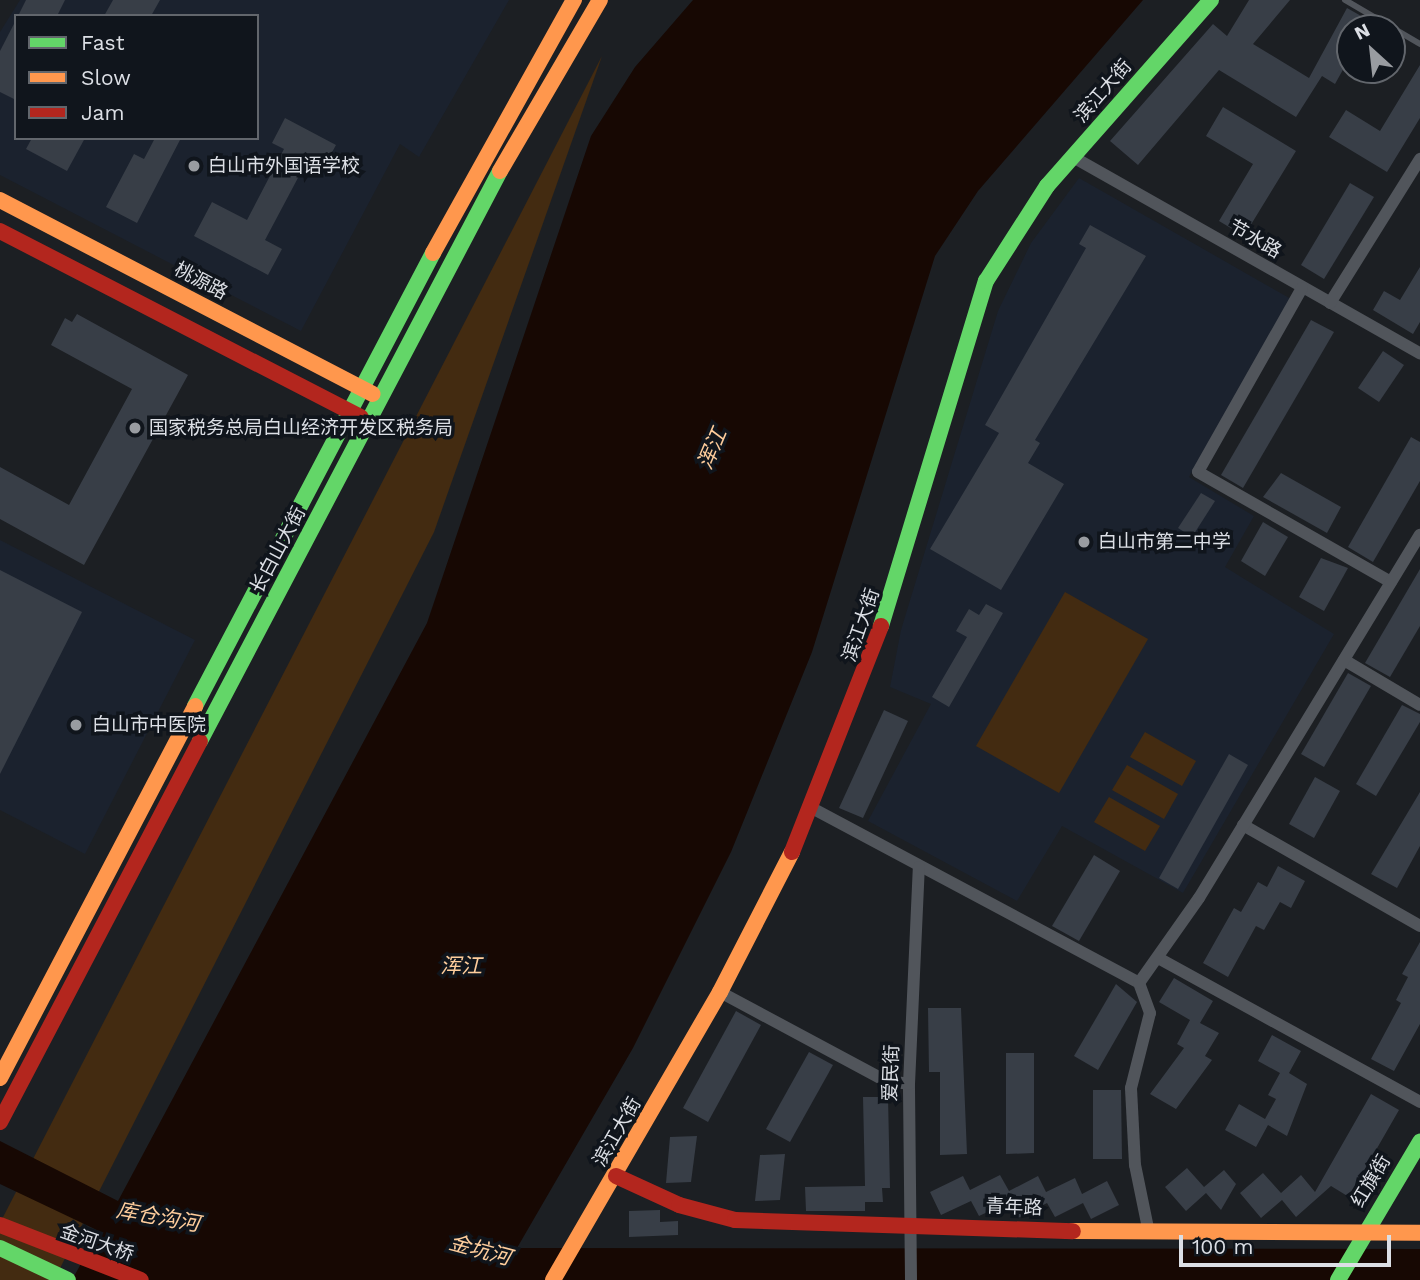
<!DOCTYPE html>
<html>
<head>
<meta charset="utf-8">
<style>
  body { margin:0 }
  #map { position:relative; width:1420px; height:1280px; overflow:hidden; background:#1c1f23; font-family:"Work Sans","Noto Sans SC",sans-serif }
  div>[style] { position:absolute }
  .built>* { inset:0; background:#1b222e }
  .green>* { inset:0; background:#432b11 }
  .water>* { inset:0; background:#170803 }
  .building>* { inset:0; background:#383e47 }
  .lane>* { height:6px; margin:-3px; padding:0 3px; transform-origin:3px; border-radius:3px; background:#51555b }
  .street>* { height:12px; margin:-6px; padding:0 6px; transform-origin:6px; border-radius:6px; background:#51555b }
  .fast>* { height:16px; margin:-8px; padding:0 8px; transform-origin:8px; border-radius:8px; background:#63d668 }
  .slow>* { height:16px; margin:-8px; padding:0 8px; transform-origin:8px; border-radius:8px; background:#ff974d }
  .jam>* { height:16px; margin:-8px; padding:0 8px; transform-origin:8px; border-radius:8px; background:#b3261e }
  .dots>* { width:19px; height:19px; translate:-50% -50%; box-sizing:border-box; border:4px solid #10151c; border-radius:50% }
  span { translate:-50% -50%; white-space:nowrap; text-align:center; line-height:1.15; -webkit-text-stroke:7px #10151c; paint-order:stroke }
  .street-label { font-size:19px; color:#dcdfe5 }
  .poi-label { font-size:19px; color:#dcdfe5 }
  .left { translate:0 -50%; text-align:left }
  .water-label { font-size:21px; color:#fecd9c; font-style:italic }
  .legend { position:absolute; left:14px; top:14px; width:245px; height:126px; box-sizing:border-box; background:#10151c; border:2px solid #62666c; margin:0; padding:9px 12px; list-style:none; font-size:21px; color:#dcdfe5 }
  .legend li { display:flex; align-items:center; gap:14px; height:35px }
  .legend b { width:35px; border:2px solid #62666c }
  .north { position:absolute; left:1336px; top:14px; width:70px; height:70px; box-sizing:border-box; background:#10151c; border:2px solid #62666c; border-radius:50%; rotate:333deg; font-size:19px; font-weight:700; line-height:28px; text-align:center; color:#dcdfe5 }
  .north::after { content:''; display:block; margin:auto; width:24px; height:32px; background:#999ca1; clip-path:polygon(50% 0,100% 100%,50% 72%,0 100%) }
  .scale { position:absolute; left:1179px; top:1235px; width:212px; height:32px; box-sizing:border-box; border:4px solid #dcdfe5; border-top:0; padding-left:9px; font-size:21px; line-height:24px; white-space:nowrap; color:#dcdfe5; -webkit-text-stroke:5px #10151c; paint-order:stroke }
</style>
</head>
<body>
<div id="map">
  <div class="built">
    <i style="clip-path:polygon(evenodd,20px 0,509px 0,419px 157px,400px 144px,301px 331px,0 175px,0 32px,20px 0,16px 16px,257px 16px,257px 138px,16px 138px,16px 16px)"></i>
    <i style="clip-path:polygon(1079px 178px,1291px 299px,1189px 477px,1254px 516px,1225px 567px,1334px 634px,1183px 893px,1062px 826px,1017px 901px,868px 821px,931px 704px,890px 687px,901px 630px,998px 311px,1031px 243px)"></i>
    <i style="clip-path:polygon(0 540px,195px 640px,85px 854px,0 810px)"></i>
  </div>
  <div class="green">
    <i style="clip-path:polygon(602px 56px,434px 532px,54px 1280px,0 1280px,0 1223px)"></i>
    <i style="clip-path:polygon(1065px 592px,1148px 639px,1059px 793px,976px 746px)"></i>
    <i style="clip-path:polygon(1145px 732px,1196px 761px,1182px 786px,1130px 757px)"></i>
    <i style="clip-path:polygon(1127px 765px,1178px 794px,1164px 819px,1112px 790px)"></i>
    <i style="clip-path:polygon(1109px 797px,1160px 826px,1145px 851px,1094px 822px)"></i>
  </div>
  <div class="water">
    <i style="clip-path:polygon(693px 0,1143px 0,978px 191px,935px 256px,812px 652px,731px 852px,633px 1048px,517px 1248px,1420px 1249px,1420px 1280px,72px 1280px,99px 1231px,0 1184px,0 1141px,118px 1201px,427px 623px,591px 136px,635px 67px)"></i>
  </div>
  <div class="building">
    <i style="clip-path:polygon(26px 0,65px 0,57px 16px,18px 16px)"></i>
    <i style="clip-path:polygon(113px 0,160px 0,151px 16px,104px 16px)"></i>
    <i style="clip-path:polygon(1249px 0,1290px 0,1253px 44px,1309px 78px,1347px 8px,1370px 21px,1366px 28px,1350px 28px,1350px 57px,1335px 84px,1322px 76px,1296px 117px,1219px 70px,1138px 165px,1110px 141px,1213px 24px,1227px 36px)"></i>
    <i style="clip-path:polygon(16px 20px,16px 100px,0 92px,0 51px)"></i>
    <i style="clip-path:polygon(1420px 65px,1420px 118px,1387px 172px,1329px 137px,1346px 110px,1380px 131px)"></i>
    <i style="clip-path:polygon(1223px 107px,1296px 151px,1244px 236px,1219px 221px,1253px 164px,1206px 136px)"></i>
    <i style="clip-path:polygon(285px 118px,336px 145px,324px 167px,308px 159px,265px 240px,282px 249px,268px 275px,194px 236px,212px 202px,247px 220px,284px 149px,272px 143px)"></i>
    <i style="clip-path:polygon(32px 138px,85px 138px,67px 171px,26px 149px)"></i>
    <i style="clip-path:polygon(155px 138px,181px 138px,137px 223px,106px 207px,134px 154px,144px 159px)"></i>
    <i style="clip-path:polygon(1350px 183px,1374px 197px,1324px 279px,1301px 265px)"></i>
    <i style="clip-path:polygon(1090px 225px,1146px 256px,1035px 440px,1040px 443px,1028px 463px,1064px 484px,1001px 590px,930px 549px,999px 433px,985px 425px,1086px 248px,1079px 244px)"></i>
    <i style="clip-path:polygon(1420px 267px,1420px 322px,1413px 334px,1373px 310px,1384px 291px,1400px 300px)"></i>
    <i style="clip-path:polygon(77px 314px,188px 375px,84px 565px,0 519px,0 467px,69px 505px,132px 389px,51px 345px,65px 318px,72px 322px)"></i>
    <i style="clip-path:polygon(1311px 320px,1334px 332px,1243px 488px,1221px 475px)"></i>
    <i style="clip-path:polygon(1383px 351px,1404px 365px,1379px 402px,1358px 388px)"></i>
    <i style="clip-path:polygon(1411px 437px,1420px 442px,1420px 481px,1373px 562px,1348px 547px)"></i>
    <i style="clip-path:polygon(1281px 473px,1341px 507px,1327px 533px,1263px 497px)"></i>
    <i style="clip-path:polygon(1201px 493px,1215px 501px,1192px 537px,1178px 528px)"></i>
    <i style="clip-path:polygon(1263px 522px,1288px 537px,1265px 576px,1241px 561px)"></i>
    <i style="clip-path:polygon(1321px 558px,1348px 568px,1324px 611px,1299px 597px)"></i>
    <i style="clip-path:polygon(1420px 569px,1420px 626px,1390px 677px,1365px 663px)"></i>
    <i style="clip-path:polygon(0 570px,82px 612px,0 774px)"></i>
    <i style="clip-path:polygon(986px 604px,1003px 613px,949px 707px,932px 697px,967px 637px,956px 631px,969px 609px,979px 615px)"></i>
    <i style="clip-path:polygon(1348px 673px,1371px 686px,1324px 767px,1301px 754px)"></i>
    <i style="clip-path:polygon(1402px 705px,1420px 714px,1420px 722px,1376px 796px,1356px 784px)"></i>
    <i style="clip-path:polygon(884px 710px,908px 721px,863px 818px,839px 808px)"></i>
    <i style="clip-path:polygon(1229px 754px,1248px 765px,1178px 889px,1159px 878px)"></i>
    <i style="clip-path:polygon(1315px 777px,1340px 791px,1314px 838px,1289px 824px)"></i>
    <i style="clip-path:polygon(1420px 792px,1420px 846px,1397px 888px,1371px 874px)"></i>
    <i style="clip-path:polygon(1094px 855px,1120px 871px,1079px 941px,1052px 926px)"></i>
    <i style="clip-path:polygon(1278px 866px,1305px 881px,1291px 908px,1280px 902px,1264px 930px,1256px 926px,1228px 977px,1203px 963px,1234px 908px,1241px 912px,1258px 882px,1267px 887px)"></i>
    <i style="clip-path:polygon(1420px 942px,1420px 1024px,1394px 1071px,1371px 1059px,1401px 1003px,1396px 1000px,1408px 977px,1402px 974px)"></i>
    <i style="clip-path:polygon(1174px 978px,1213px 1001px,1200px 1023px,1219px 1033px,1205px 1056px,1212px 1060px,1176px 1109px,1150px 1094px,1184px 1048px,1177px 1044px,1190px 1020px,1159px 1002px)"></i>
    <i style="clip-path:polygon(1116px 984px,1137px 1002px,1098px 1070px,1074px 1056px)"></i>
    <i style="clip-path:polygon(928px 1008px,961px 1008px,967px 1154px,940px 1155px,940px 1072px,929px 1072px)"></i>
    <i style="clip-path:polygon(736px 1011px,761px 1025px,708px 1122px,683px 1108px)"></i>
    <i style="clip-path:polygon(1272px 1035px,1301px 1051px,1289px 1073px,1307px 1084px,1287px 1136px,1268px 1125px,1256px 1147px,1225px 1130px,1239px 1104px,1265px 1119px,1276px 1099px,1268px 1095px,1280px 1073px,1258px 1061px)"></i>
    <i style="clip-path:polygon(809px 1052px,833px 1065px,790px 1142px,766px 1129px)"></i>
    <i style="clip-path:polygon(1006px 1053px,1034px 1053px,1034px 1153px,1006px 1154px)"></i>
    <i style="clip-path:polygon(1093px 1090px,1121px 1090px,1122px 1159px,1093px 1159px)"></i>
    <i style="clip-path:polygon(1371px 1094px,1399px 1110px,1349px 1197px,1331px 1186px,1296px 1217px,1282px 1200px,1261px 1218px,1240px 1193px,1263px 1173px,1281px 1193px,1301px 1175px,1315px 1192px)"></i>
    <i style="clip-path:polygon(863px 1097px,888px 1097px,890px 1188px,882px 1188px,883px 1202px,865px 1202px,865px 1211px,806px 1211px,805px 1187px,865px 1186px)"></i>
    <i style="clip-path:polygon(697px 1136px,691px 1182px,666px 1183px,670px 1137px)"></i>
    <i style="clip-path:polygon(785px 1154px,780px 1200px,755px 1201px,760px 1155px)"></i>
    <i style="clip-path:polygon(1187px 1168px,1204px 1187px,1224px 1170px,1236px 1184px,1221px 1210px,1206px 1193px,1186px 1211px,1165px 1187px)"></i>
    <i style="clip-path:polygon(1000px 1175px,1009px 1191px,1038px 1176px,1046px 1192px,1075px 1178px,1082px 1194px,1107px 1181px,1119px 1205px,1091px 1219px,1083px 1203px,1055px 1217px,1047px 1203px,1018px 1218px,1009px 1202px,979px 1216px,971px 1201px,941px 1215px,930px 1192px,963px 1176px,970px 1190px)"></i>
    <i style="clip-path:polygon(660px 1210px,660px 1222px,678px 1221px,678px 1235px,629px 1237px,629px 1211px)"></i>
  </div>
  <div class="lane">
    <i style="left:1345px;top:0;width:87px;rotate:30.4deg"></i>
  </div>
  <div class="street">
    <i style="left:1073px;top:157px;width:399px;rotate:29.5deg"></i>
    <i style="left:1302px;top:288px;width:211px;rotate:119.5deg"></i>
    <i style="left:1198px;top:472px;width:222px;rotate:29.7deg"></i>
    <i style="left:1330px;top:303px;width:170px;rotate:-58deg"></i>
    <i style="left:1344px;top:660px;width:88px;rotate:30.6deg"></i>
    <i style="left:810px;top:807px;width:373px;rotate:28.1deg"></i>
    <i style="left:1243px;top:825px;width:204px;rotate:29.7deg"></i>
    <i style="left:1160px;top:959px;width:297px;rotate:28.8deg"></i>
    <i style="left:720px;top:992px;width:188px;rotate:28.2deg"></i>
    <i style="left:886px;top:1081px;width:23px;rotate:7deg"></i>
    <i style="left:1149px;top:1233px;width:69px;rotate:-101.6deg"></i>
    <i style="left:1135px;top:1165px;width:77px;rotate:-93deg"></i>
    <i style="left:1131px;top:1088px;width:77px;rotate:-75.8deg"></i>
    <i style="left:1150px;top:1013px;width:32px;rotate:-110deg"></i>
    <i style="left:1139px;top:983px;width:104px;rotate:-54.8deg"></i>
    <i style="left:1199px;top:898px;width:425px;rotate:-58.7deg"></i>
    <i style="left:911px;top:1280px;width:196px;rotate:-90.6deg"></i>
    <i style="left:909px;top:1084px;width:217px;rotate:-87.4deg"></i>
  </div>
  <div class="fast">
    <i style="left:881px;top:626px;width:361px;rotate:-73.1deg"></i>
    <i style="left:986px;top:281px;width:113px;rotate:-57.3deg"></i>
    <i style="left:1047px;top:186px;width:248px;rotate:-48.6deg"></i>
    <i style="left:195px;top:706px;width:512px;rotate:-62.28deg"></i>
    <i style="left:200px;top:741px;width:644px;rotate:-62.24deg"></i>
    <i style="left:0;top:1248px;width:75px;rotate:25.2deg"></i>
    <i style="left:1338px;top:1280px;width:161px;rotate:-59.3deg"></i>
  </div>
  <div class="slow">
    <i style="left:500px;top:171px;width:198px;rotate:-59.7deg"></i>
    <i style="left:0;top:200px;width:420px;rotate:27.5deg"></i>
    <i style="left:433px;top:253px;width:290px;rotate:-60.9deg"></i>
    <i style="left:0;top:1078px;width:420px;rotate:-62.3deg"></i>
    <i style="left:1073px;top:1231px;width:347px;rotate:0.3deg"></i>
    <i style="left:553px;top:1280px;width:333px;rotate:-59.9deg"></i>
    <i style="left:720px;top:992px;width:157px;rotate:-62.8deg"></i>
  </div>
  <div class="jam">
    <i style="left:0;top:231px;width:406px;rotate:27.3deg"></i>
    <i style="left:792px;top:852px;width:243px;rotate:-68.5deg"></i>
    <i style="left:0;top:1122px;width:430px;rotate:-62.3deg"></i>
    <i style="left:616px;top:1176px;width:69px;rotate:24.7deg"></i>
    <i style="left:679px;top:1205px;width:58px;rotate:15deg"></i>
    <i style="left:735px;top:1220px;width:338px;rotate:1.9deg"></i>
    <i style="left:0;top:1225px;width:151px;rotate:21.3deg"></i>
  </div>
  <div class="dots">
    <i style="left:194px;top:166px;background:#999ca1"></i>
    <i style="left:135px;top:428px;background:#999ca1"></i>
    <i style="left:1084px;top:542px;background:#999ca1"></i>
    <i style="left:76px;top:725px;background:#999ca1"></i>
  </div>
  <div class="street-label">
    <span style="left:1103px;top:91px;rotate:-49deg">滨江大街</span>
    <span style="left:1255px;top:239px;rotate:30deg">节水路</span>
    <span style="left:201px;top:281px;rotate:28deg">桃源路</span>
    <span style="left:278px;top:550px;rotate:-62deg">长白山大街</span>
    <span style="left:861px;top:625px;rotate:-71deg">滨江大街</span>
    <span style="left:891px;top:1073px;rotate:-88deg">爱民街</span>
    <span style="left:617px;top:1132px;rotate:-60deg">滨江大街</span>
    <span style="left:1371px;top:1181px;rotate:-59deg">红旗街</span>
    <span style="left:1014px;top:1207px;rotate:2deg">青年路</span>
    <span style="left:97px;top:1243px;rotate:19deg">金河大桥</span>
  </div>
  <div class="poi-label">
    <span class="left" style="left:208px;top:166px">白山市外国语学校</span>
    <span class="left" style="left:149px;top:428px">国家税务总局白山经济开发区税务局</span>
    <span class="left" style="left:1098px;top:542px">白山市第二中学</span>
    <span class="left" style="left:92px;top:725px">白山市中医院</span>
  </div>
  <div class="water-label">
    <span style="left:712px;top:449px;rotate:-67deg">浑江</span>
    <span style="left:461px;top:966px">浑江</span>
    <span style="left:158px;top:1217px;rotate:10deg">库仓沟河</span>
    <span style="left:480px;top:1250px;rotate:15deg">金坑河</span>
  </div>
  <ul class="legend">
  <li><b style="height:9px;background:#63d668"></b>Fast</li>
  <li><b style="height:9px;background:#ff974d"></b>Slow</li>
  <li><b style="height:9px;background:#b3261e"></b>Jam</li>
  </ul>
  <div class="north">N</div>
  <div class="scale">100 m</div>
</div>
</body>
</html>
